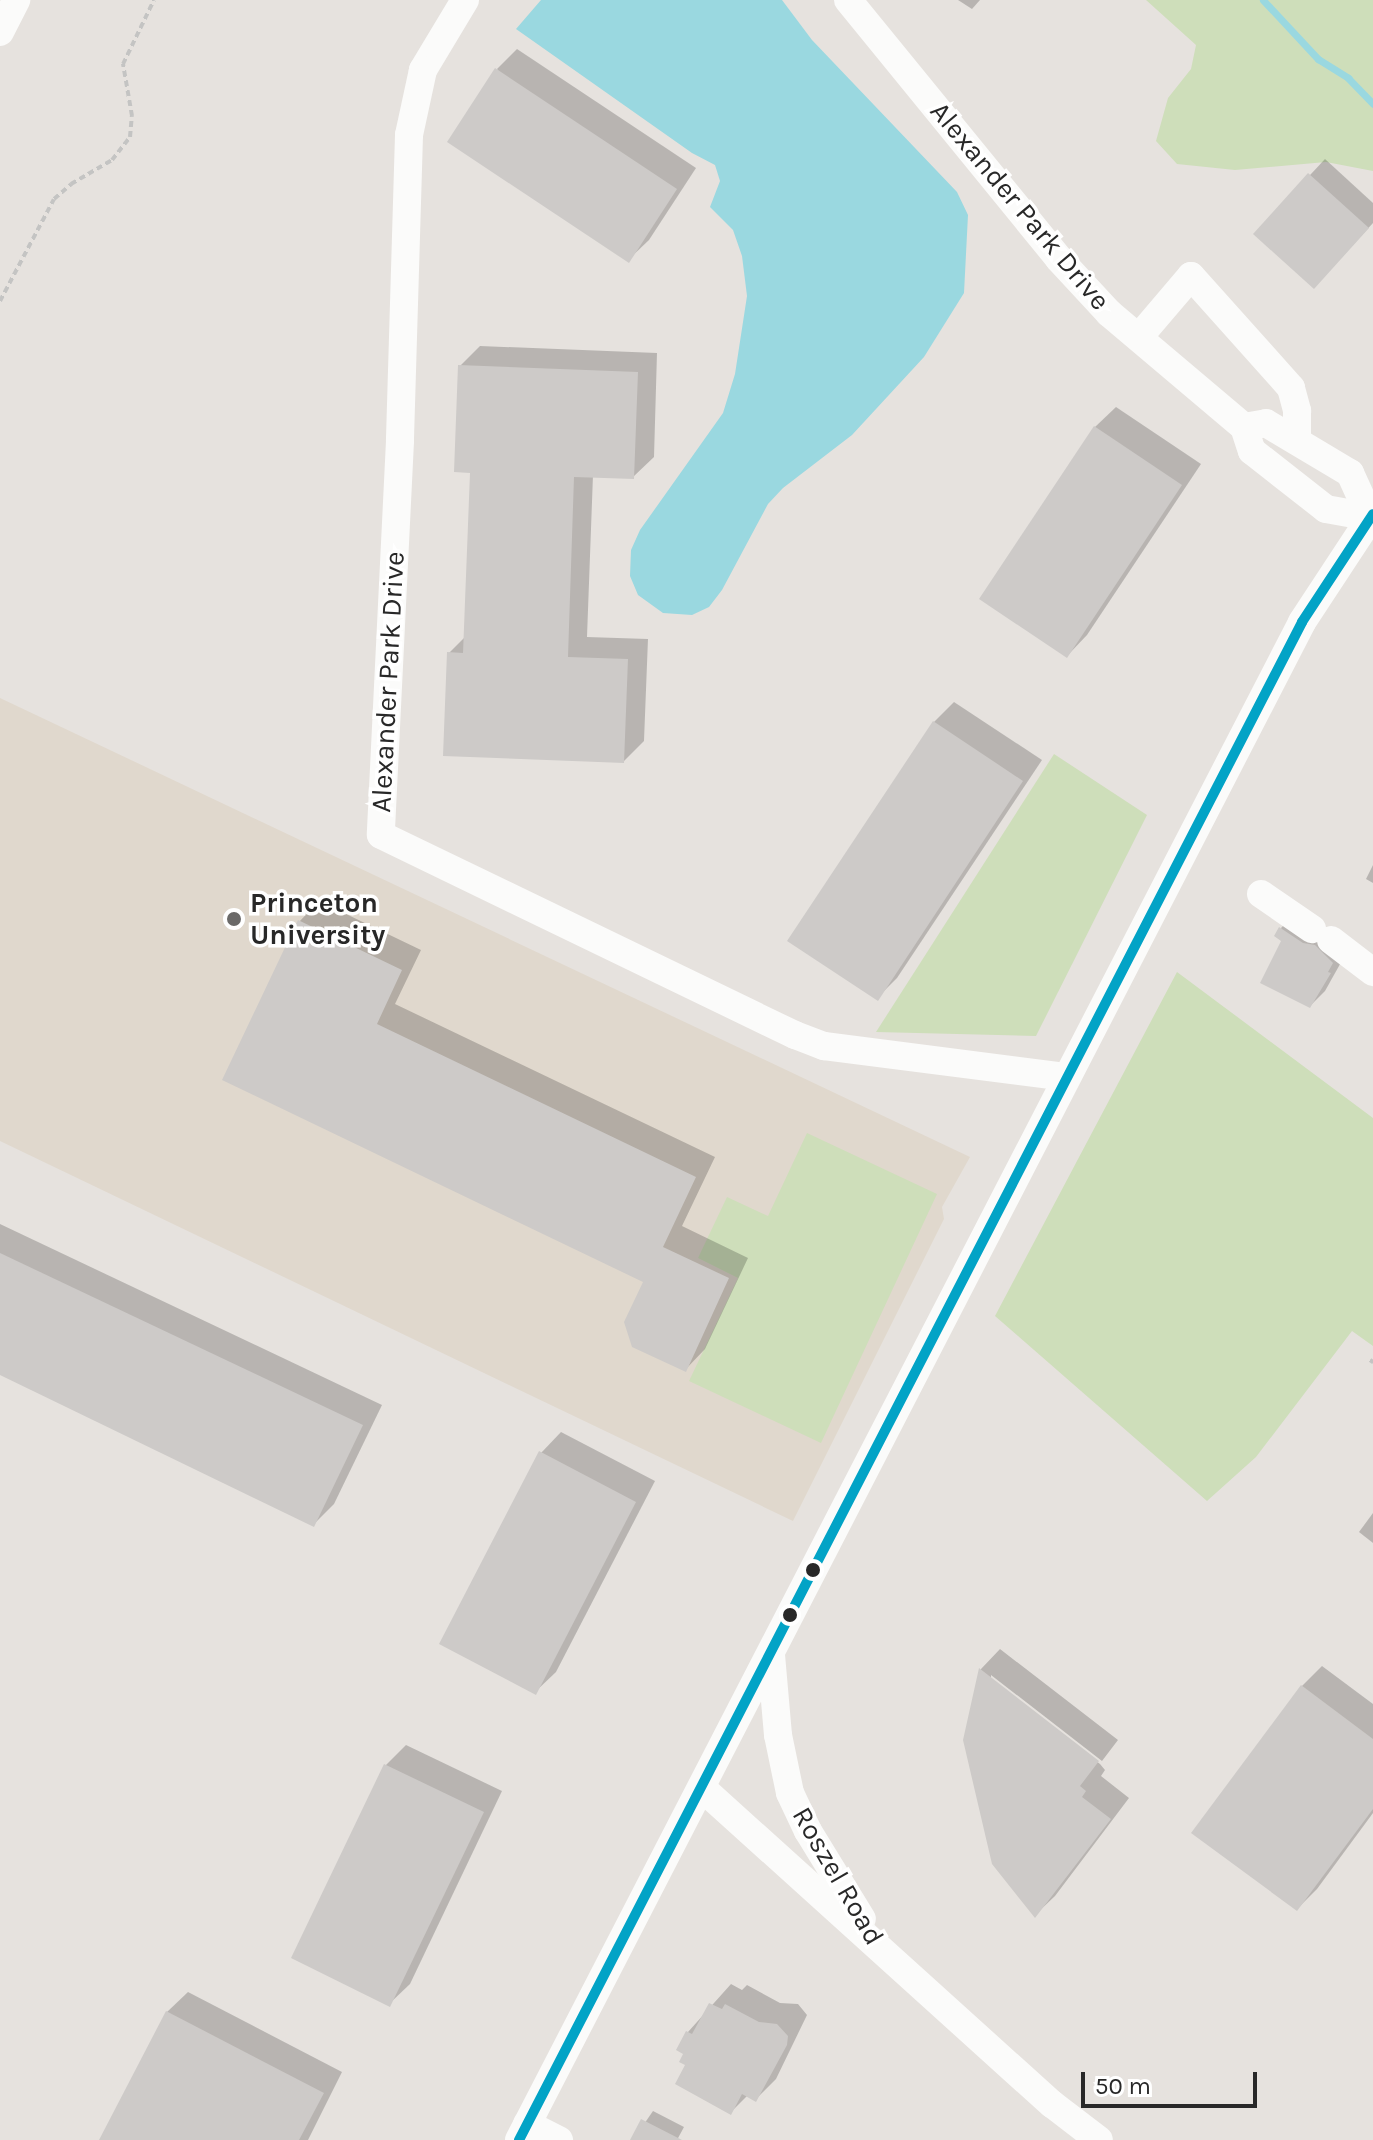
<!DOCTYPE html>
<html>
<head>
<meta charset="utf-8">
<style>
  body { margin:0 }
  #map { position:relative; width:1373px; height:2140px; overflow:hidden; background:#e6e2de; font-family:Karla,sans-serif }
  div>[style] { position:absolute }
  .education>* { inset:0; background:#e0d8cd }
  .green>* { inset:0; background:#cedeba }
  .water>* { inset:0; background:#9ad8e0 }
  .shadow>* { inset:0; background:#0003 }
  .stream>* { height:7px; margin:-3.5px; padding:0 3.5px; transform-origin:3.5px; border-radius:3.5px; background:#9ad8e0 }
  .building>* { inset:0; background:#cdcac8 }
  .path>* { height:4px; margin-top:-2px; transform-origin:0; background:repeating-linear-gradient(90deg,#c4c4c3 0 6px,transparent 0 10px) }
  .minor>* { height:28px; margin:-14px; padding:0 14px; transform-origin:14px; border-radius:14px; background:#fbfbfa }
  .bus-1>* { height:10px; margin:-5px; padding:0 5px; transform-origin:5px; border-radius:5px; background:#02a3c6 }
  .dots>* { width:22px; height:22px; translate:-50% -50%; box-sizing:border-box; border:4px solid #fff; border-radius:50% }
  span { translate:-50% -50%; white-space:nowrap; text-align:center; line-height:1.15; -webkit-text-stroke:7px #fff; paint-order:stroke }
  .street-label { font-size:28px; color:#282828 }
  .poi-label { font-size:28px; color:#282828; font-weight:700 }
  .left { translate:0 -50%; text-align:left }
  .scale { position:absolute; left:1081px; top:2072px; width:176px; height:36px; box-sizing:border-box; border:4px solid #282828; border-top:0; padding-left:10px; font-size:24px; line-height:28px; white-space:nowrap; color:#282828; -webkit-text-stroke:6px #fff; paint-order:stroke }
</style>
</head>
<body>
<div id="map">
  <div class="education">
    <i style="clip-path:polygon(0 698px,970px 1157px,942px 1207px,944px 1219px,793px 1521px,0 1141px)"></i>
  </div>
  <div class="green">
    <i style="clip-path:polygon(1146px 0,1373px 0,1373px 171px,1326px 162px,1235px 170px,1177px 164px,1156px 141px,1168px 98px,1191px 69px,1196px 45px)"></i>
    <i style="clip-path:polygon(1054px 754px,1147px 815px,1036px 1036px,876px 1032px)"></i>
    <i style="clip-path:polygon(1177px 972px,1373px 1118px,1373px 1346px,1352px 1331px,1256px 1457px,1207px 1501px,995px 1316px)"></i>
    <i style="clip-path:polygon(807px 1133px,937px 1194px,821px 1443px,689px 1381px,738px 1278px,698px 1258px,727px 1197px,768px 1216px)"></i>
  </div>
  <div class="water">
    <i style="clip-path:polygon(541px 0,782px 0,812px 40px,957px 192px,968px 215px,964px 293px,924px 357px,852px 435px,783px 488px,768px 504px,722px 590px,709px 607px,692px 615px,663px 613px,638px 595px,630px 576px,631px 550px,640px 530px,723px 413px,735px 374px,747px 296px,742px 256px,733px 230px,710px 207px,720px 181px,715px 165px,692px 153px,516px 29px)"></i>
  </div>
  <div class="shadow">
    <i style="clip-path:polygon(958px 0,980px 0,972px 9px)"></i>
    <i style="clip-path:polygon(517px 49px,696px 168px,649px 240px,628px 260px,497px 69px)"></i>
    <i style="clip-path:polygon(1325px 159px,1373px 203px,1373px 223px,1329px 271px,1256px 233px)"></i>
    <i style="clip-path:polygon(480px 346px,657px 353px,654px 457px,633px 477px,593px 475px,587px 637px,648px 639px,644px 741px,624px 761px,449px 653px,466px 636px,472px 471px,460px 366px)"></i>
    <i style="clip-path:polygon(1116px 407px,1201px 464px,1087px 635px,1067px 656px,1095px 427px)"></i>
    <i style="clip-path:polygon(954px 702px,1042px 760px,897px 978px,877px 998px,934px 722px)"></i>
    <i style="clip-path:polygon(1373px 865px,1373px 883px,1366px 879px)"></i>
    <i style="clip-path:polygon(319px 901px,421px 950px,395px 1004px,715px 1157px,682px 1226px,748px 1258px,705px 1349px,685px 1370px,646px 1281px,224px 1079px,299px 922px)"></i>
    <i style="clip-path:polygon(1296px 913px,1344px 957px,1325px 991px,1310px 1006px,1281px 928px)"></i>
    <i style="clip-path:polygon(0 1224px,382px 1405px,334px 1504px,314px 1524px,0 1373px)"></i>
    <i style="clip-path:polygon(561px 1432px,655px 1481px,556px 1672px,535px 1692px,541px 1453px)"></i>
    <i style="clip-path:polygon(1373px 1513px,1373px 1543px,1359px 1532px)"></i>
    <i style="clip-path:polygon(1000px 1649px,1118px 1740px,1102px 1761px,991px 1675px,991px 1680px,1100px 1764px,1105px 1770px,1101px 1776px,1129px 1798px,1055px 1896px,1035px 1915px,965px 1740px,981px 1669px)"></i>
    <i style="clip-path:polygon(1322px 1666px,1373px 1704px,1373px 1813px,1317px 1889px,1297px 1909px,1302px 1686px)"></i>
    <i style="clip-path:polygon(406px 1745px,502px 1791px,410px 1984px,389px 2004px,386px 1765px)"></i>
    <i style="clip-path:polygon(731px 1984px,742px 1990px,747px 1985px,780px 2003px,798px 2004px,807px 2015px,776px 2079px,756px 2099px,748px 2095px,731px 2112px,688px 2065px,686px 2053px,679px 2049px,688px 2032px)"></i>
    <i style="clip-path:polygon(188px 1992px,342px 2072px,308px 2140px,102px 2140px,167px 2012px)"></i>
    <i style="clip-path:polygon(653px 2111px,684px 2127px,677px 2140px,633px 2140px)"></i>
  </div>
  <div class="stream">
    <i style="left:1263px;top:0;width:81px;rotate:47deg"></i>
    <i style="left:1318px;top:59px;width:36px;rotate:32deg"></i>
    <i style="left:1348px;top:78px;width:36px;rotate:46deg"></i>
  </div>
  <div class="building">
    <i style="clip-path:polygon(495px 68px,677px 189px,629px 263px,447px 142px)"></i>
    <i style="clip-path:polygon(1308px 173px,1369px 228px,1314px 289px,1253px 234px)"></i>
    <i style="clip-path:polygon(458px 365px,638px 372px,634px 479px,574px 477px,568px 657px,628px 659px,624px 763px,443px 756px,447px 652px,463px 653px,470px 473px,454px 472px)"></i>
    <i style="clip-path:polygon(1094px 426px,1182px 485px,1067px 658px,979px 599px)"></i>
    <i style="clip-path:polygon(933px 721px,1023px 781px,878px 1001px,787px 941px)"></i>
    <i style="clip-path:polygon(298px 920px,402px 970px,377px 1024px,696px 1177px,663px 1247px,729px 1278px,686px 1372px,632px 1347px,624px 1322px,643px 1282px,222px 1080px)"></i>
    <i style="clip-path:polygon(1279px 927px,1303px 943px,1315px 945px,1333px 963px,1328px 972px,1331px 973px,1310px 1008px,1260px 983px,1281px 941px,1274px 936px)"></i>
    <i style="clip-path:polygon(0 1253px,363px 1425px,314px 1527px,0 1375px)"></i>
    <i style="clip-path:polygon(539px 1451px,636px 1502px,536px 1695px,439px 1644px)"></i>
    <i style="clip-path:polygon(979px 1668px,1099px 1761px,1080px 1786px,1086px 1791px,1082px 1797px,1111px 1819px,1035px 1918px,992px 1864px,963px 1740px)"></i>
    <i style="clip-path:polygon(1301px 1685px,1373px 1739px,1373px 1809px,1297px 1911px,1191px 1833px)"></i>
    <i style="clip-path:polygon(384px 1764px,484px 1812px,390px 2007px,291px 1958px)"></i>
    <i style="clip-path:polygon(709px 2003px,722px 2009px,725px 2004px,759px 2022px,777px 2024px,788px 2036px,787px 2045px,756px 2102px,742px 2094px,731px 2115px,675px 2084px,685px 2065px,679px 2062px,683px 2054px,676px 2050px,686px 2031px,692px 2034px)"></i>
    <i style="clip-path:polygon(166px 2011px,324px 2093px,299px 2140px,99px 2140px)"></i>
    <i style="clip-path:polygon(641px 2119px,682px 2140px,630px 2140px)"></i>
  </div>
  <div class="path">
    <i style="left:0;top:301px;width:115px;rotate:-62.1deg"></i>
    <i style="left:54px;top:199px;width:23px;rotate:-41deg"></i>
    <i style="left:71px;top:184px;width:48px;rotate:-30.3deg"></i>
    <i style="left:112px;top:160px;width:29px;rotate:-52deg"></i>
    <i style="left:130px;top:137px;width:21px;rotate:-85deg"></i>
    <i style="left:132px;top:116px;width:53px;rotate:-99.8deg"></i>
    <i style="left:123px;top:64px;width:71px;rotate:-64.2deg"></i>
    <i style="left:1370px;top:1360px;width:4px;rotate:34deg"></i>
  </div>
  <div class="minor">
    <i style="left:465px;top:0;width:82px;rotate:121deg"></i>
    <i style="left:423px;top:70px;width:66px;rotate:102.2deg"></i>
    <i style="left:409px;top:135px;width:306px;rotate:91.7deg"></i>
    <i style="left:400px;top:441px;width:394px;rotate:92.8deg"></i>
    <i style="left:381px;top:835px;width:460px;rotate:25.8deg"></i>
    <i style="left:795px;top:1035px;width:31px;rotate:21deg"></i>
    <i style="left:824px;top:1046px;width:243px;rotate:7.3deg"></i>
    <i style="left:848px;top:0;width:334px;rotate:50.8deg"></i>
    <i style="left:1059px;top:259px;width:74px;rotate:47.2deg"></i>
    <i style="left:1109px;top:313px;width:177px;rotate:40.2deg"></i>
    <i style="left:1244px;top:427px;width:25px;rotate:72deg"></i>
    <i style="left:1252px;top:451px;width:94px;rotate:38.1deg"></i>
    <i style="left:1326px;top:509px;width:45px;rotate:10.3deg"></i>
    <i style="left:0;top:32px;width:36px;rotate:-63deg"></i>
    <i style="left:1139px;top:337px;width:80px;rotate:-49.6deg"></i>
    <i style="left:1191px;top:276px;width:150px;rotate:48.2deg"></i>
    <i style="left:1291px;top:388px;width:24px;rotate:75deg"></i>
    <i style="left:1297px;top:411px;width:29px;rotate:90deg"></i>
    <i style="left:1244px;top:427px;width:22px;rotate:-10deg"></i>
    <i style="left:1266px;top:423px;width:98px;rotate:30.8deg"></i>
    <i style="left:1350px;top:473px;width:48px;rotate:65.6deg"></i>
    <i style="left:1261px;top:894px;width:62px;rotate:34.5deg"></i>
    <i style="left:1331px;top:940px;width:53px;rotate:37.3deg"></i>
    <i style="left:771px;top:1655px;width:80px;rotate:85deg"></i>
    <i style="left:778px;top:1735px;width:59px;rotate:78.3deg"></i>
    <i style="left:790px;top:1793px;width:42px;rotate:64.7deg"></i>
    <i style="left:808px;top:1831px;width:103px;rotate:58.5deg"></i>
    <i style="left:702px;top:1788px;width:472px;rotate:42.1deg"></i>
    <i style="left:1052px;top:2104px;width:59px;rotate:37.5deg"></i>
    <i style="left:527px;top:2124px;width:36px;rotate:27deg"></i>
    <i style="left:519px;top:2140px;width:1708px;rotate:-62.71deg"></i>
    <i style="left:1302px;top:622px;width:129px;rotate:-56.7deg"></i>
  </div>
  <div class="bus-1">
    <i style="left:519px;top:2140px;width:1708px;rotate:-62.71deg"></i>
    <i style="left:1302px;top:622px;width:129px;rotate:-56.7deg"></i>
  </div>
  <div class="dots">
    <i style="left:234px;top:919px;background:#6a6968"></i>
    <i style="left:813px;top:1570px;background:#282828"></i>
    <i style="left:790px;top:1615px;background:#282828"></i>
  </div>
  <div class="street-label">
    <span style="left:1020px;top:206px;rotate:50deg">Alexander Park Drive</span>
    <span style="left:388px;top:682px;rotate:-87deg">Alexander Park Drive</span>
    <span style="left:838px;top:1876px;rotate:60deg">Roszel Road</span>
  </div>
  <div class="poi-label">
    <span class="left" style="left:250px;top:919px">Princeton<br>University</span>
  </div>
  <div class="scale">50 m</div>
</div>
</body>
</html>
